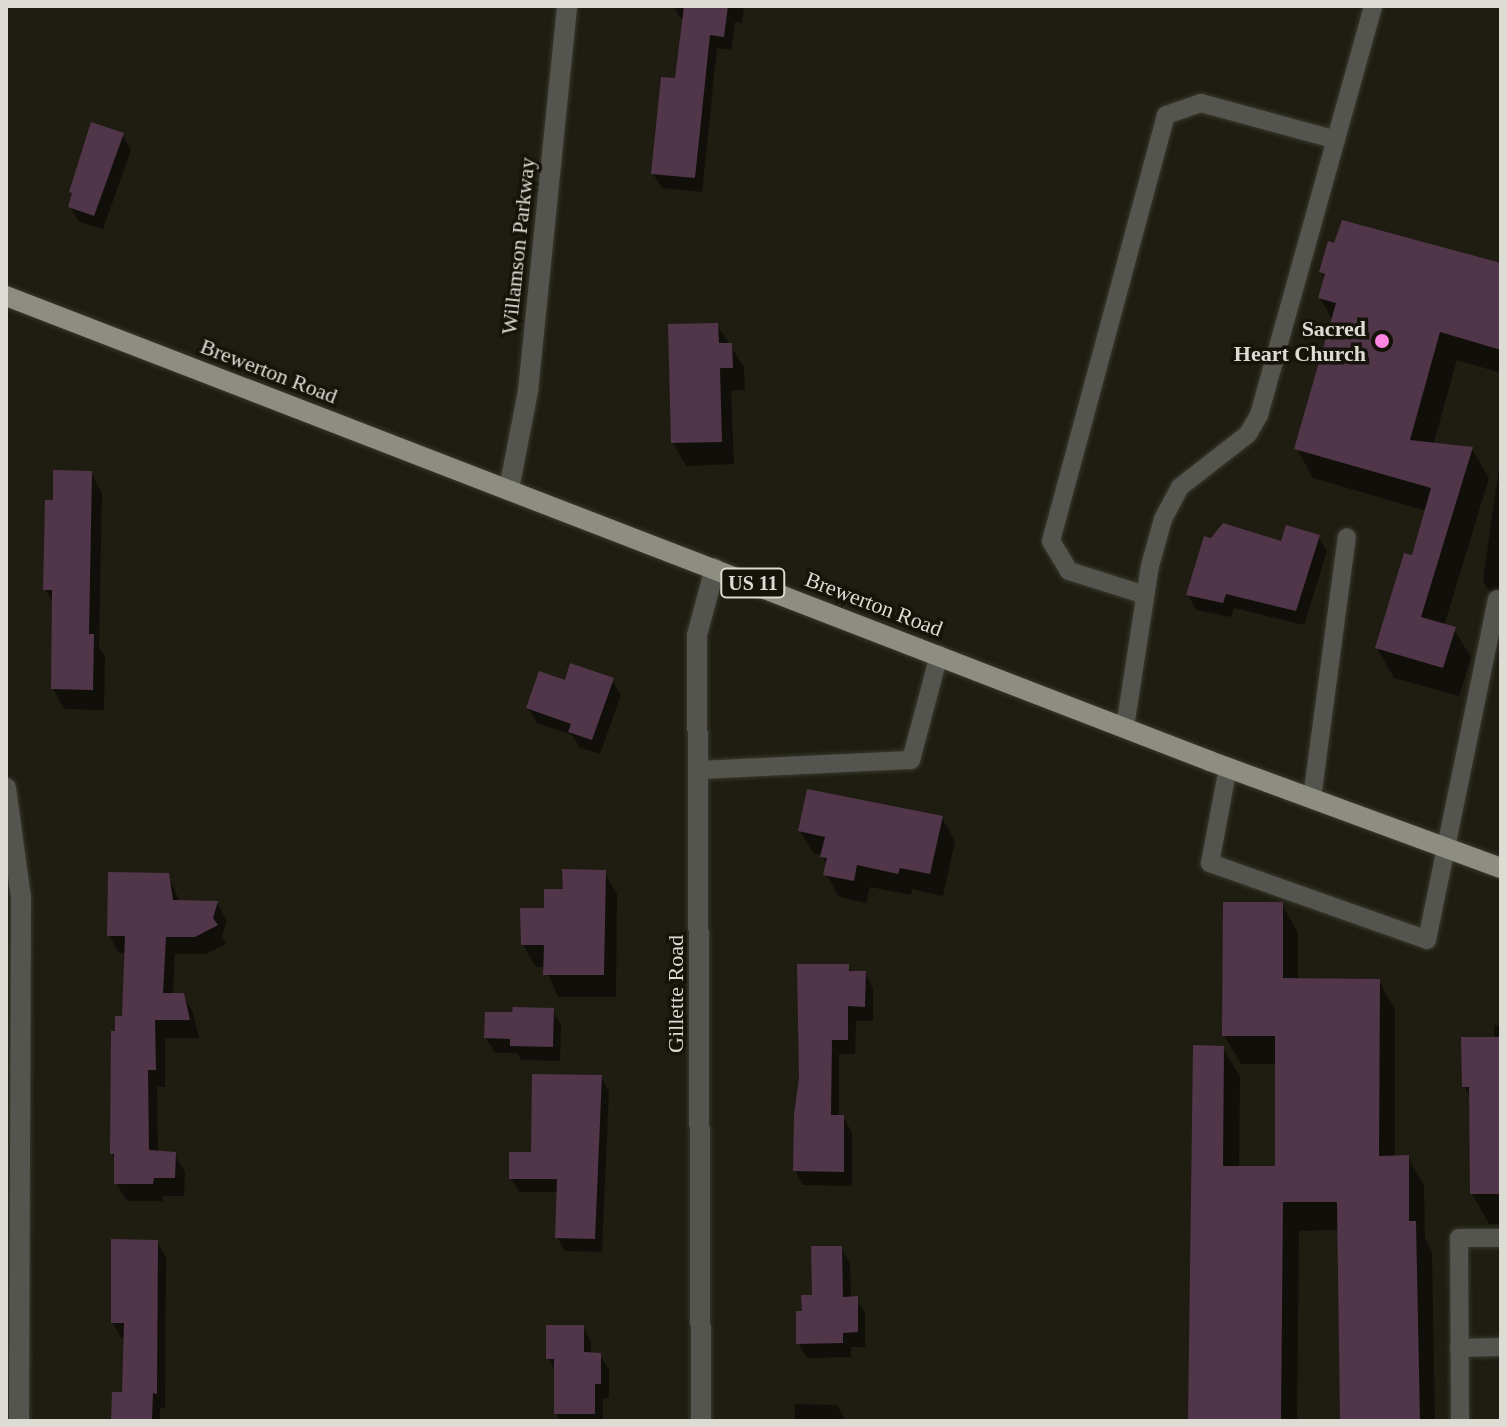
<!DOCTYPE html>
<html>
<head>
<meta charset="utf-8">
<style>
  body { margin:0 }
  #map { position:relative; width:1507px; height:1427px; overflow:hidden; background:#1f1d12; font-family:"Times New Roman",serif }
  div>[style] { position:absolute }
  .shadow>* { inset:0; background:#0007 }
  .building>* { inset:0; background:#513549 }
  .roads { filter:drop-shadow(0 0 2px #39382d) drop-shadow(0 0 2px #39382d) }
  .lane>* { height:18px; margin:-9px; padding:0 9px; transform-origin:9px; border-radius:9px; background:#55554f }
  .street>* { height:20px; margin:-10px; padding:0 10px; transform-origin:10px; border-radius:10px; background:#55554f }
  .primary>* { height:20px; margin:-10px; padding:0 10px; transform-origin:10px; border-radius:10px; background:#8e8d81 }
  .dots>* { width:22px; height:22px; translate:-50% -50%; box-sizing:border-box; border:4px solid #16140a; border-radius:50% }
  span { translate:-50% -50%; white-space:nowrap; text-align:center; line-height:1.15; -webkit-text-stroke:7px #16140a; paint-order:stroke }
  .shield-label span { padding:2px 6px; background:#16140a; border:2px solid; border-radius:6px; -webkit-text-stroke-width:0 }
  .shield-label { font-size:20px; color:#dcdbd4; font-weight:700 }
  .street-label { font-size:22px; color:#dcdbd4 }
  .poi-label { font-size:22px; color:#dcdbd4; font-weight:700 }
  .right { translate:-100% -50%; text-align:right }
  .frame { position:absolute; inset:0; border:8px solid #dcdbd4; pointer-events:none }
</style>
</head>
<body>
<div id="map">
  <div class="shadow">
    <i style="clip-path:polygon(673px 6px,744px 6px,742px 23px,735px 22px,731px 50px,717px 48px,702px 192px,662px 188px,653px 174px,677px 81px,684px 19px,680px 18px)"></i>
    <i style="clip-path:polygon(122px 135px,131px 150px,103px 229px,79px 222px,70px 207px)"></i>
    <i style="clip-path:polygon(1344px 222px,1501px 265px,1501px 373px,1457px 360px,1433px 445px,1472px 449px,1489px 478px,1444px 626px,1454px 629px,1471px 658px,1459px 696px,1394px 678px,1377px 648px,1413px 557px,1427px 511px,1313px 478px,1297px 449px,1333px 321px,1320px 298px,1325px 280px,1321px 272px)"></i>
    <i style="clip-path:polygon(717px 325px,744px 367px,745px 390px,731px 391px,734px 464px,686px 466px,673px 443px)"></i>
    <i style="clip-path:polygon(1501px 453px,1501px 611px,1483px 581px)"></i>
    <i style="clip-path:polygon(91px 473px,102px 493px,99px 647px,105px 656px,104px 710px,64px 709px,53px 688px,54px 604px,45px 589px,55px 502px)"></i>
    <i style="clip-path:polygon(1318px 536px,1327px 551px,1304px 625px,1234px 608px,1231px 617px,1196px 610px,1188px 595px,1282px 543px)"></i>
    <i style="clip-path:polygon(612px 680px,621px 695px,600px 754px,579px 747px,572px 735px,537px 723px,528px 708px,566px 683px)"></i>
    <i style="clip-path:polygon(942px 818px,955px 841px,943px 896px,912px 889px,911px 895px,870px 887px,866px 903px,839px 897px,826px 874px,827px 865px,822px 855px,813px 853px,800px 831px)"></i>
    <i style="clip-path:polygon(604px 872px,617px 894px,616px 997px,558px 997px,545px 967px,536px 967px,523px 945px,546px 910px,565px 891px)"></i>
    <i style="clip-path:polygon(168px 875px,180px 902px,217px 903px,227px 921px,222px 936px,226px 944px,206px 954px,175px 954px,173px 995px,183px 995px,193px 1013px,199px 1038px,165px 1038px,165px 1087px,157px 1087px,158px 1153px,174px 1154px,185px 1172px,184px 1196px,163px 1196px,163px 1201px,127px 1201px,116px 1183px,116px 1161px,112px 1154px,116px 1033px,124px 1018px,126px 953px,119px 953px,109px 935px)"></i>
    <i style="clip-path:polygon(1282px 904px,1298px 933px,1298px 980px,1379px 981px,1395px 1010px,1395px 1157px,1408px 1157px,1424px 1186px,1425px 1239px,1432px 1252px,1435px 1421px,1342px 1421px,1339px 1230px,1299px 1231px,1297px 1421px,1190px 1421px,1223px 1048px,1240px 1077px,1239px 1168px,1277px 1168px,1277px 1064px,1241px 1064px,1224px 1035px)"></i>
    <i style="clip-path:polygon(848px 966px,852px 973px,865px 973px,873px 988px,873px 1021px,856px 1021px,855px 1054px,839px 1054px,839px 1117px,843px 1117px,852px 1132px,852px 1186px,803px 1185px,795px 1170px)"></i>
    <i style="clip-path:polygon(552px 1010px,561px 1025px,560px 1061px,521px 1060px,517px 1053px,495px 1053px,486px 1038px)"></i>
    <i style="clip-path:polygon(1494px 1025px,1501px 1025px,1501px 1224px,1489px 1224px,1472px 1194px,1471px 1099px,1464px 1086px,1494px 1039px)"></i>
    <i style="clip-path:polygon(601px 1077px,609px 1091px,602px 1252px,565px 1251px,557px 1237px,559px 1192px,519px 1192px,511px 1178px)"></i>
    <i style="clip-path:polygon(157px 1242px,166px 1257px,165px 1408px,160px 1408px,160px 1421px,114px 1421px,124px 1394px,126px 1338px,121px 1338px,113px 1323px)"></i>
    <i style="clip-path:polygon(841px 1248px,850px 1263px,851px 1298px,856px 1298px,865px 1313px,865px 1347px,851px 1347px,851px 1357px,807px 1358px,798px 1343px,804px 1313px)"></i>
    <i style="clip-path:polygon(583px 1327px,591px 1342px,591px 1355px,600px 1355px,609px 1370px,609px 1398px,603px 1398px,603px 1421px,561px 1421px,556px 1413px,556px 1372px,548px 1358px)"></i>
    <i style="clip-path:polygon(795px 1404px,837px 1405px,846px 1421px,795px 1421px)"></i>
  </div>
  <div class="building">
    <i style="clip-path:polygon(684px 6px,728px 6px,724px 37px,710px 35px,695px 178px,651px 174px,661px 77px,675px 78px)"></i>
    <i style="clip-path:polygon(91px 122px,124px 133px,94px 216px,68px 207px,72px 193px,69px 192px)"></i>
    <i style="clip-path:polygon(1342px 220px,1501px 263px,1501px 350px,1440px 332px,1410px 440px,1473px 447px,1421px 617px,1456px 627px,1443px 668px,1375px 648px,1404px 553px,1412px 555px,1431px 488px,1294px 449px,1336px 303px,1318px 298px,1325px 274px,1319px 272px,1328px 241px,1334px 243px)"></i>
    <i style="clip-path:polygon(718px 323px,719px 343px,732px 343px,733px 368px,720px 368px,722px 442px,671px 443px,668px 324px)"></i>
    <i style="clip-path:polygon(53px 470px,92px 471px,89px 634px,94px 634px,93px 690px,51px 689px,52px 590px,43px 590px,45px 500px,53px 500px)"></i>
    <i style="clip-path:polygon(1223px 523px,1281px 541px,1286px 525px,1320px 535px,1296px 611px,1226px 594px,1223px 603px,1186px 595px,1204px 536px,1211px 538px)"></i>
    <i style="clip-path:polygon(570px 663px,614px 678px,592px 740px,568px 732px,571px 724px,526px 708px,539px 671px,565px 680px)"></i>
    <i style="clip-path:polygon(807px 789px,943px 816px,930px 874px,900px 868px,898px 874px,857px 865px,854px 881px,823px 875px,827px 858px,820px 857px,825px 837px,798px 831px)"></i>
    <i style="clip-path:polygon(562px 869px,606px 870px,604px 975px,543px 975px,544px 945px,521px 945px,520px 908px,544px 908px,544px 889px,563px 889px)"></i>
    <i style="clip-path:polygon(108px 872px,169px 873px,173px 900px,218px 901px,213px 918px,218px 925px,195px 937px,166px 937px,163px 993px,184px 993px,190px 1020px,155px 1020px,156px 1070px,148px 1070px,149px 1150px,176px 1152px,175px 1178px,154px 1178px,153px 1184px,114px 1184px,114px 1154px,110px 1154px,111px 1031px,115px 1031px,115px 1016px,122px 1016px,125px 936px,107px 936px)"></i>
    <i style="clip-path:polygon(1223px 902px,1283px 902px,1283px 978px,1380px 979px,1379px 1156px,1409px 1155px,1409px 1221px,1416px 1221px,1420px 1421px,1340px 1421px,1337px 1202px,1283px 1202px,1281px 1421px,1188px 1421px,1193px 1045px,1224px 1046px,1223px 1166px,1275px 1166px,1275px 1036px,1222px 1036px)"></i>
    <i style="clip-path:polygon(797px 964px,849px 964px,849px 971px,866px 971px,865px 1007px,848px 1006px,848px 1040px,832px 1040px,831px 1115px,844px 1115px,844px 1172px,793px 1171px,794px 1115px,799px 1078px)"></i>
    <i style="clip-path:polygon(513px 1007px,554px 1008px,553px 1047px,510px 1046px,510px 1039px,484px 1038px,485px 1012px,512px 1012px)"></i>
    <i style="clip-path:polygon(1461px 1037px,1501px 1037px,1501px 1194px,1470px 1194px,1469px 1087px,1462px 1087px)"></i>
    <i style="clip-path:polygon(532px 1074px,602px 1075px,595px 1239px,555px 1238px,557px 1179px,509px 1179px,509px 1152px,531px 1152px)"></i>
    <i style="clip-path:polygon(111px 1239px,158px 1240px,157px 1394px,153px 1393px,152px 1421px,111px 1421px,112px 1392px,122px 1392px,124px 1323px,111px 1323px)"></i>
    <i style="clip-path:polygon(811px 1246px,842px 1246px,843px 1297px,858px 1296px,858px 1332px,843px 1333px,843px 1343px,796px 1344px,796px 1311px,802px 1311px,801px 1295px,812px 1295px)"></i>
    <i style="clip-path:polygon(546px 1325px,584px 1325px,584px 1352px,601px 1353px,601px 1384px,595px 1384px,595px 1414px,554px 1414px,554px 1359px,546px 1359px)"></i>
  </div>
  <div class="roads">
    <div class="lane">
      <i style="left:1145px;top:595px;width:80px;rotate:-162.5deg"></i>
      <i style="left:1069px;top:571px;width:35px;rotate:-121deg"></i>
      <i style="left:1051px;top:541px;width:441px;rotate:-74.9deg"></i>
      <i style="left:1166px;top:115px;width:37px;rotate:-19deg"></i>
      <i style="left:1201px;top:103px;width:140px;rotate:15.3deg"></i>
      <i style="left:1125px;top:727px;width:163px;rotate:-81.2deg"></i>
      <i style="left:1150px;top:566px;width:49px;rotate:-74.5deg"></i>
      <i style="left:1163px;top:519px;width:36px;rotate:-62deg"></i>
      <i style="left:1180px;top:487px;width:86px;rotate:-37.9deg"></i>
      <i style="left:1248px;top:434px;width:22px;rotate:-60deg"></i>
      <i style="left:1259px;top:415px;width:425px;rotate:-74.4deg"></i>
      <i style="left:1228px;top:767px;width:98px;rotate:100.6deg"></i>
      <i style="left:1210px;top:863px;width:230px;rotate:19.5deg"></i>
      <i style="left:1427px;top:940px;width:348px;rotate:-78.4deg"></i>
      <i style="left:698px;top:770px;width:213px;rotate:-2.7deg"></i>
      <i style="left:911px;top:760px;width:109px;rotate:-75.1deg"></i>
      <i style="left:1312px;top:798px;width:263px;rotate:-82.4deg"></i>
      <i style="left:1459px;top:1348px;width:42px;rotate:-1.4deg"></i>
      <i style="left:1460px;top:1421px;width:183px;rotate:-90.3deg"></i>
      <i style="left:1459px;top:1238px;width:42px"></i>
    </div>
    <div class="street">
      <i style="left:509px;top:489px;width:100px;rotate:-79deg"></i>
      <i style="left:528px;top:391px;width:387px;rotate:-84.2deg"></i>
      <i style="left:6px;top:788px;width:110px;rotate:82.2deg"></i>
      <i style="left:21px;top:897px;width:524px;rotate:90.22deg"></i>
      <i style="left:701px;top:1421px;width:786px;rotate:-90.29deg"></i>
      <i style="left:697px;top:635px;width:69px;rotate:-75deg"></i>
    </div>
    <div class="primary">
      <i style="left:6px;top:296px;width:1291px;rotate:21.12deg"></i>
      <i style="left:1210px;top:761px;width:310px;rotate:20.2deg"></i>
    </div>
  </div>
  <div class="dots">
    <i style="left:1382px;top:341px;background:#fd86e2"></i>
  </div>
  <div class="shield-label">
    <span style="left:753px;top:583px">US 11</span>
  </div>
  <div class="street-label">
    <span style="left:518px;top:246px;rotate:-84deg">Willamson Parkway</span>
    <span style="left:269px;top:371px;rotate:21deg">Brewerton Road</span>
    <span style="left:874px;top:604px;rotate:21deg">Brewerton Road</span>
    <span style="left:676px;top:994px;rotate:-90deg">Gillette Road</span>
  </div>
  <div class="poi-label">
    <span class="right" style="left:1366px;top:341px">Sacred<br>Heart Church</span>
  </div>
  <div class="frame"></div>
</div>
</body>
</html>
